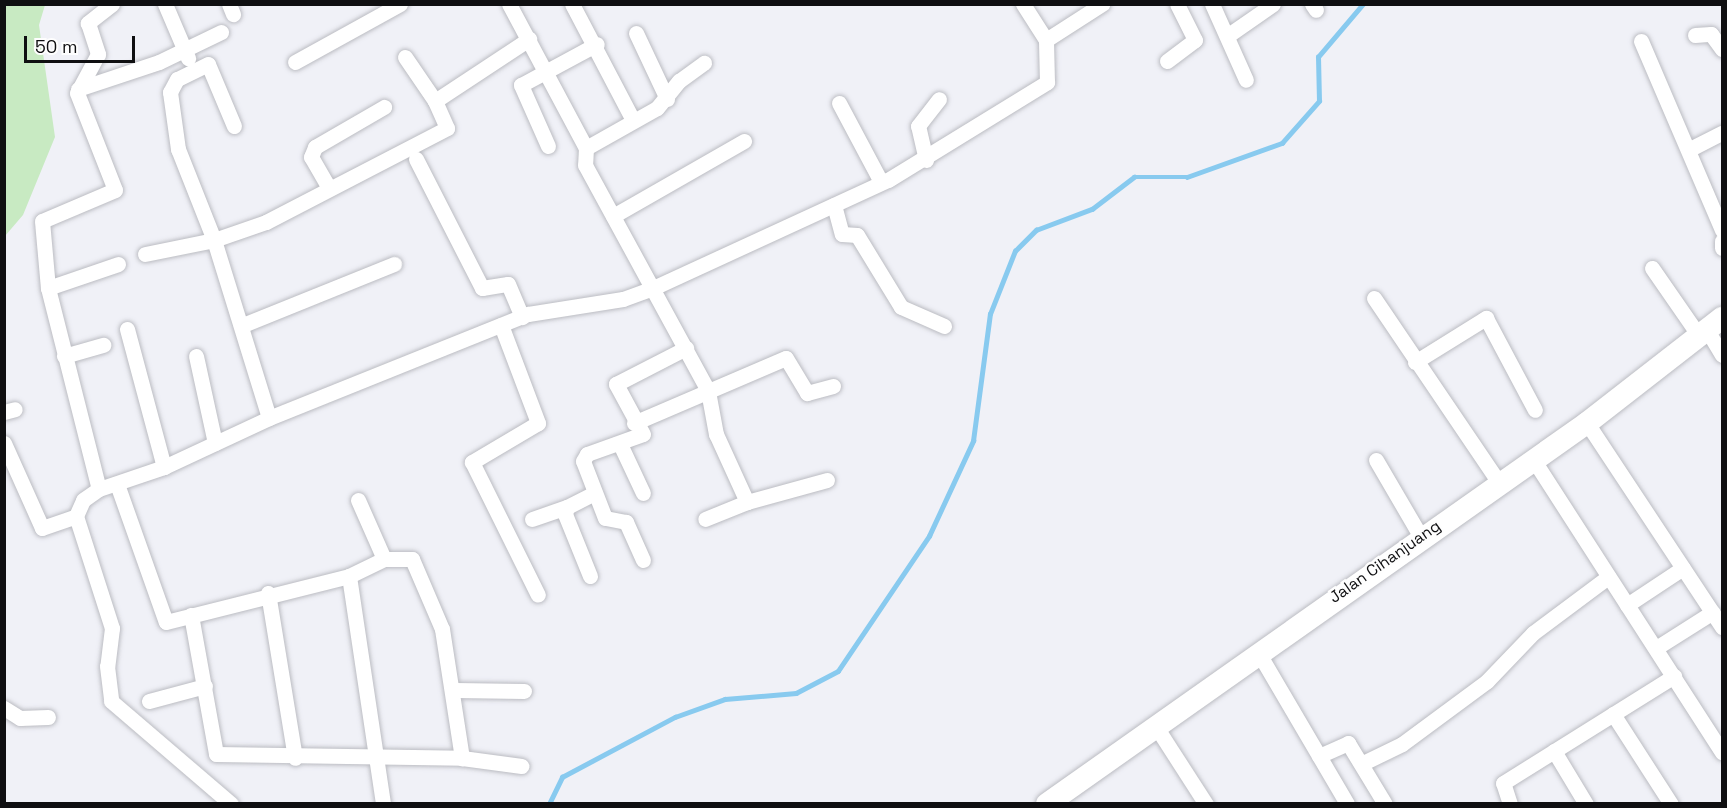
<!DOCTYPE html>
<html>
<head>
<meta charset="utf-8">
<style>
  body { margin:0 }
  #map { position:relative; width:1727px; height:808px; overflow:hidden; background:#f0f1f7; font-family:"Space Grotesk",sans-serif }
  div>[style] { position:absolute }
  .green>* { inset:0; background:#c8eac2 }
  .stream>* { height:4.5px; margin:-2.25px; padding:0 2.25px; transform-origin:2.25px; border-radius:2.25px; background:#88caef }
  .roads { filter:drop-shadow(0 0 2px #bbbcc2) drop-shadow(0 0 2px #bbbcc2) }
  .minor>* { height:15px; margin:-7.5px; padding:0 7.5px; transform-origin:7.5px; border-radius:7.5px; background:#fff }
  .secondary>* { height:22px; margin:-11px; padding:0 11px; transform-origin:11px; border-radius:11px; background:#fff }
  span { translate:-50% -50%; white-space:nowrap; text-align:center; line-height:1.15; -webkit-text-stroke:5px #fefefe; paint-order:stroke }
  .street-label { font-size:16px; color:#0f0f11 }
  .frame { position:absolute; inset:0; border:6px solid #0f0f11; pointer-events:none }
  .scale { position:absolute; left:24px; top:36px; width:111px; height:27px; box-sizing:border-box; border:3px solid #0f0f11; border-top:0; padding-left:8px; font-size:18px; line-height:21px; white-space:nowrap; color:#0f0f11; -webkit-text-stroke:4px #fefefe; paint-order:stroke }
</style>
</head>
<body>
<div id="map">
  <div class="green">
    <i style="clip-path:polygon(5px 4px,45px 5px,39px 25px,55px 137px,23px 215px,5px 236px)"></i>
  </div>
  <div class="stream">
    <i style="left:549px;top:804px;width:30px;rotate:-64deg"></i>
    <i style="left:562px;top:777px;width:128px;rotate:-28deg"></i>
    <i style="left:675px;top:717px;width:53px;rotate:-19.8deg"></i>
    <i style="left:725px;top:699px;width:71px;rotate:-4.8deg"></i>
    <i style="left:796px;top:693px;width:47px;rotate:-27.6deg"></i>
    <i style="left:838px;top:671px;width:163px;rotate:-56deg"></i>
    <i style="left:929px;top:536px;width:105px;rotate:-65.1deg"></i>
    <i style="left:973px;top:441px;width:128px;rotate:-82.4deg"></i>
    <i style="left:990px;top:314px;width:68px;rotate:-68.4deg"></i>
    <i style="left:1015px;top:251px;width:30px;rotate:-45deg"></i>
    <i style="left:1036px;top:230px;width:60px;rotate:-20.6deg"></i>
    <i style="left:1092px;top:209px;width:53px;rotate:-37.3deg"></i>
    <i style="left:1134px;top:177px;width:53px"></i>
    <i style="left:1187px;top:177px;width:101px;rotate:-19.7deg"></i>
    <i style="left:1282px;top:143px;width:56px;rotate:-48.6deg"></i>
    <i style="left:1319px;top:101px;width:44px;rotate:-91.3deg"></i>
    <i style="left:1318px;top:57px;width:70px;rotate:-49.7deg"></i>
  </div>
  <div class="roads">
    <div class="minor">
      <i style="left:112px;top:4px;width:31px;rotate:142deg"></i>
      <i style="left:88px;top:23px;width:33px;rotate:72deg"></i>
      <i style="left:98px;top:54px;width:44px;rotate:118.3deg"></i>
      <i style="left:77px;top:93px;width:104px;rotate:68.6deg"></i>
      <i style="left:115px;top:190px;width:79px;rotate:157deg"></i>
      <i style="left:42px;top:221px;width:67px;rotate:84.9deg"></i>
      <i style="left:48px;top:288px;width:207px;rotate:75.8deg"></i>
      <i style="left:99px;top:489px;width:69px;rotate:-18.7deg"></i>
      <i style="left:164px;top:467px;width:116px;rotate:-25deg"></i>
      <i style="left:269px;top:418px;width:279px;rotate:-21.9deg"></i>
      <i style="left:528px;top:314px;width:96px;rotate:-9deg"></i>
      <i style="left:623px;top:299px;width:32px;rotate:-20deg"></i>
      <i style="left:653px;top:288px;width:259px;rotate:-24.7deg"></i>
      <i style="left:888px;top:180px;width:187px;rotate:-31.6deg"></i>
      <i style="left:1047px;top:82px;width:42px;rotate:-91.4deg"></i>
      <i style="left:1046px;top:40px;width:67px;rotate:-32.7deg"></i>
      <i style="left:165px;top:4px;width:59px;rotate:66.9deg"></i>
      <i style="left:229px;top:4px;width:11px;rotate:68deg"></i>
      <i style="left:509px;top:4px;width:163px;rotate:61.9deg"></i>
      <i style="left:586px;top:148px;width:17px;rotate:93deg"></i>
      <i style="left:585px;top:165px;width:257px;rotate:61.4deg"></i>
      <i style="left:708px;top:391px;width:44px;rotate:79.5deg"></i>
      <i style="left:716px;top:434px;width:75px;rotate:65.5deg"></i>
      <i style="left:747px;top:502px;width:45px;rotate:158deg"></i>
      <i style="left:572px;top:4px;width:131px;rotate:62.3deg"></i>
      <i style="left:1023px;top:4px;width:43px;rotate:57.4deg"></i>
      <i style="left:1212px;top:4px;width:83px;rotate:65.9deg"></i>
      <i style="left:1312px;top:4px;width:7px;rotate:56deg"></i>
      <i style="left:636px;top:33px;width:73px;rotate:64.8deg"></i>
      <i style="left:1695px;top:35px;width:16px;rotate:-4deg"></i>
      <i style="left:1711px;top:34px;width:19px;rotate:54deg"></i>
      <i style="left:1227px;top:36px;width:56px;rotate:-34.8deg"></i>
      <i style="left:1641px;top:41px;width:206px;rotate:66.8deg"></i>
      <i style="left:405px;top:57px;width:53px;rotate:55.7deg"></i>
      <i style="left:435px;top:101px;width:113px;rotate:-33.4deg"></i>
      <i style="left:1167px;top:61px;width:35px;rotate:-37deg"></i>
      <i style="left:1195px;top:40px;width:40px;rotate:-116.6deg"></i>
      <i style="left:295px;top:62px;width:120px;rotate:-28.9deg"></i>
      <i style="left:78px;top:89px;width:85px;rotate:-18.4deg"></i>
      <i style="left:159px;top:62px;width:69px;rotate:-25.8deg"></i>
      <i style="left:839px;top:103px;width:89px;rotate:62deg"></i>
      <i style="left:234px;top:126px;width:67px;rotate:-112.8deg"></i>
      <i style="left:208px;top:64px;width:34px;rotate:154deg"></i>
      <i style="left:177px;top:79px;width:15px;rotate:118deg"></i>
      <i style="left:170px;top:92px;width:58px;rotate:82deg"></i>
      <i style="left:178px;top:149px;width:98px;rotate:68.4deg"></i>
      <i style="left:214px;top:240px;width:55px;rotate:-19.1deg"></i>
      <i style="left:266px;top:222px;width:204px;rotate:-27.4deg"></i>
      <i style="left:447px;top:128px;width:30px;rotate:-114deg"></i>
      <i style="left:548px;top:146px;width:67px;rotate:-113.9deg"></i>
      <i style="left:521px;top:85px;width:86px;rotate:-28.3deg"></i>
      <i style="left:586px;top:148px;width:81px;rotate:-29.4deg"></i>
      <i style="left:657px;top:108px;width:35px;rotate:-51deg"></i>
      <i style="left:679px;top:81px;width:31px;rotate:-36deg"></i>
      <i style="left:1690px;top:149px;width:36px;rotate:-27deg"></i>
      <i style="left:416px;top:159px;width:145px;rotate:62.9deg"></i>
      <i style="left:482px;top:288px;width:26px;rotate:-9deg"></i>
      <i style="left:508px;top:284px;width:36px;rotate:67deg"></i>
      <i style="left:926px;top:160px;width:35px;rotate:-103deg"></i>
      <i style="left:918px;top:126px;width:34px;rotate:-52deg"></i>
      <i style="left:329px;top:188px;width:36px;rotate:-120deg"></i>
      <i style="left:311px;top:157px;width:11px;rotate:-68deg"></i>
      <i style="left:315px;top:147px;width:80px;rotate:-30.1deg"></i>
      <i style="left:834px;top:205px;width:30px;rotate:75deg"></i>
      <i style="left:842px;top:234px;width:15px;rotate:4deg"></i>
      <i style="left:857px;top:235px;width:84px;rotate:58.6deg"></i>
      <i style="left:901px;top:307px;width:47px;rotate:23.8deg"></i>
      <i style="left:613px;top:216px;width:151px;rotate:-29.8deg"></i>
      <i style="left:1722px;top:241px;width:7px;rotate:90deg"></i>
      <i style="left:145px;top:254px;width:70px;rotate:-11.5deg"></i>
      <i style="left:214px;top:240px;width:186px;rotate:72.8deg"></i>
      <i style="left:1652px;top:268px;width:83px;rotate:55.3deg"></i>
      <i style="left:48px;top:288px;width:74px;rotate:-18.9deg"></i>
      <i style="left:1374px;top:298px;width:221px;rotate:55.9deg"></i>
      <i style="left:243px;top:325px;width:163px;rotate:-22deg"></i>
      <i style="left:501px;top:325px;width:105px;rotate:69.3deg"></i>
      <i style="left:538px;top:423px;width:77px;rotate:149.4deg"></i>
      <i style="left:472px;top:462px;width:148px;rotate:63.6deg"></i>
      <i style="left:127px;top:329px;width:143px;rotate:75deg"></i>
      <i style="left:1707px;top:330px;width:29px;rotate:59deg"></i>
      <i style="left:64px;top:356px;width:41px;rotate:-15.8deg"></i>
      <i style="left:196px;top:356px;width:89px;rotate:77.7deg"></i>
      <i style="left:1415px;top:362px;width:84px;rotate:-31.8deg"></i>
      <i style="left:1486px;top:318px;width:104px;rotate:62deg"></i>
      <i style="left:4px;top:412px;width:11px;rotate:-15deg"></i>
      <i style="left:634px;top:423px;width:165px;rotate:-23.2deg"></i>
      <i style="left:786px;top:358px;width:41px;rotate:59deg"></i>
      <i style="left:807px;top:393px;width:27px;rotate:-15deg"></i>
      <i style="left:1587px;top:423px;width:245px;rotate:56.5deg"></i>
      <i style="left:4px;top:443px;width:93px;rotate:65.9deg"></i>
      <i style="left:42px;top:528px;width:36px;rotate:-19deg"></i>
      <i style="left:76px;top:516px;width:17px;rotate:-66deg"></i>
      <i style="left:83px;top:500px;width:19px;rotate:-35deg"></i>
      <i style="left:620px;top:444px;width:54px;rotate:64.9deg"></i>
      <i style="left:1533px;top:459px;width:349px;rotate:57.2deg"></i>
      <i style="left:1376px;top:460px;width:89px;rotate:59.7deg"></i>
      <i style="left:117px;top:484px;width:146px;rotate:70.5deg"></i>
      <i style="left:166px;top:622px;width:189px;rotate:-14.1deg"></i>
      <i style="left:349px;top:576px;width:39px;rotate:-26deg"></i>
      <i style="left:384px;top:559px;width:28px"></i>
      <i style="left:412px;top:559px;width:76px;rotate:66.8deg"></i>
      <i style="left:442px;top:629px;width:131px;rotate:81.2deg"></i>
      <i style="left:358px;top:500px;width:64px;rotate:66.2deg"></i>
      <i style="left:747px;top:502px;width:83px;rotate:-15.4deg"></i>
      <i style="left:76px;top:516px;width:118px;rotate:72.2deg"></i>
      <i style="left:112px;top:628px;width:38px;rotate:97deg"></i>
      <i style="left:107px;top:666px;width:35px;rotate:83deg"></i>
      <i style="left:111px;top:701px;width:158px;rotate:40.6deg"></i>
      <i style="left:532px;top:519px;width:37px;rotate:-19deg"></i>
      <i style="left:643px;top:560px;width:42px;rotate:-114.1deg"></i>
      <i style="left:626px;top:522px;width:21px;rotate:-169deg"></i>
      <i style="left:605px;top:518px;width:61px;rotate:-111.1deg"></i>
      <i style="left:583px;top:461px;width:8px;rotate:-60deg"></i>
      <i style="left:587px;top:454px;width:59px;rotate:-19.7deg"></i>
      <i style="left:643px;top:434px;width:57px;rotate:-118.4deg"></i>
      <i style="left:616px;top:384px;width:79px;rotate:-27.2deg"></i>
      <i style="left:349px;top:576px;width:231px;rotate:81.5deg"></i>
      <i style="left:590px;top:576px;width:67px;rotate:-112deg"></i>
      <i style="left:565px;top:514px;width:7px;rotate:-74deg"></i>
      <i style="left:567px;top:507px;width:30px;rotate:-27deg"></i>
      <i style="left:268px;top:593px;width:167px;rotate:80.7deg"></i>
      <i style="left:1627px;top:605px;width:67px;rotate:-33.5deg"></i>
      <i style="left:191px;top:615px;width:141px;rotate:79.8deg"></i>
      <i style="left:216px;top:754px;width:246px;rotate:0.9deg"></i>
      <i style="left:462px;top:758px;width:60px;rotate:7.7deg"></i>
      <i style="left:1656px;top:648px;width:67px;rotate:-32.3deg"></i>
      <i style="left:1258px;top:652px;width:176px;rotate:59.6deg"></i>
      <i style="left:455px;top:690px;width:69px;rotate:0.8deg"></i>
      <i style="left:149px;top:701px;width:58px;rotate:-15deg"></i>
      <i style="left:4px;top:708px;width:19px;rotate:32deg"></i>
      <i style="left:20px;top:718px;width:28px;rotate:-2deg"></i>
      <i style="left:1613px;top:714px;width:107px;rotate:57.2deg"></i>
      <i style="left:1155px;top:725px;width:94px;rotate:57.2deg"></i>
      <i style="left:1554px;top:751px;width:62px;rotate:58.9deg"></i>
      <i style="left:1319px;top:756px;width:32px;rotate:-24deg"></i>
      <i style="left:1348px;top:743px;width:71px;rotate:58.8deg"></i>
      <i style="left:1363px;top:763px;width:43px;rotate:-26deg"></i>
      <i style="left:1402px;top:744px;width:106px;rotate:-36.5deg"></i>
      <i style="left:1487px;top:681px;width:66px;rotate:-46.2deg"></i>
      <i style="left:1533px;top:633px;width:94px;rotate:-36.7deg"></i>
      <i style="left:1510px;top:804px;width:22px;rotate:-108deg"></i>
      <i style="left:1503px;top:783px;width:202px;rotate:-32deg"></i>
    </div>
    <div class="secondary">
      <i style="left:1047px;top:804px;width:661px;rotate:-35.21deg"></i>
      <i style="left:1587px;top:423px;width:171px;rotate:-37.9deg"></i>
    </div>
  </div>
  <div class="street-label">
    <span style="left:1385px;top:562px;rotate:-35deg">Jalan Cihanjuang</span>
  </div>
  <div class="frame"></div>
  <div class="scale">50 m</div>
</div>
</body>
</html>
